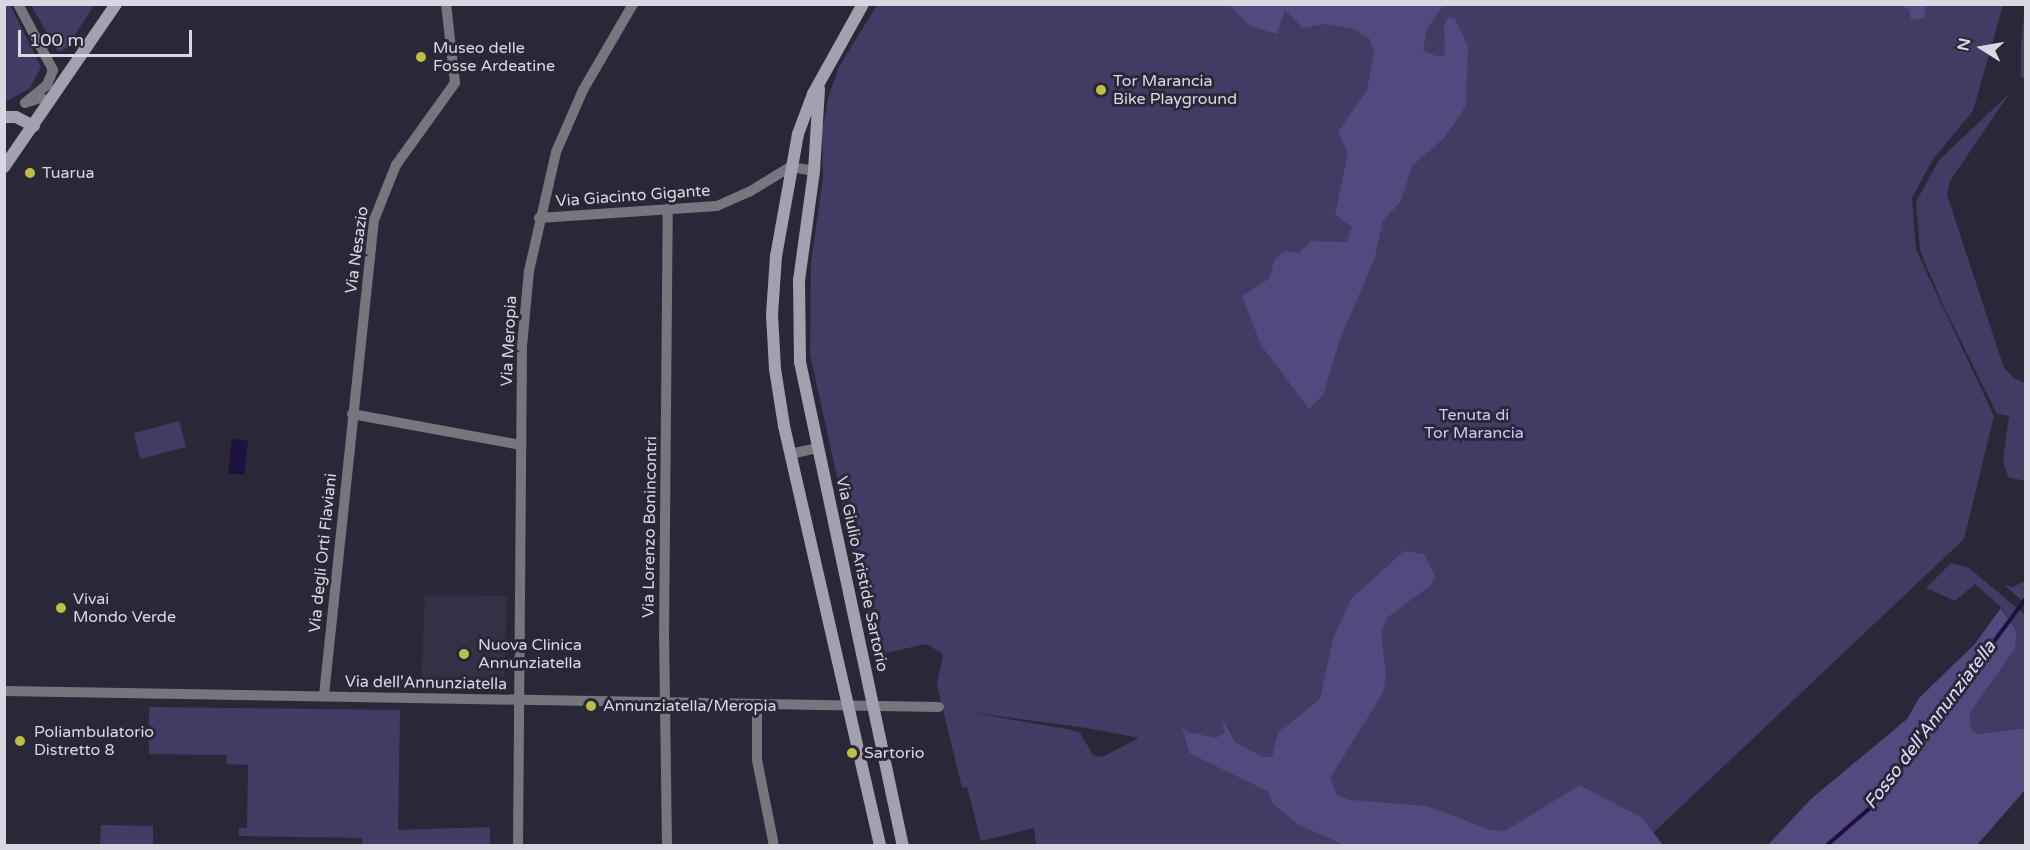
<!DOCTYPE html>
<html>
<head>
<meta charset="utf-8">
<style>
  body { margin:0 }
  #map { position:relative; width:2030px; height:850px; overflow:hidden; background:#2a2838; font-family:"Varela Round",sans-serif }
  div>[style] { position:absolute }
  .built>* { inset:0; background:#343046 }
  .green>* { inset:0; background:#423b63 }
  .forest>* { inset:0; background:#53497e }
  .water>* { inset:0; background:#1d0f3e }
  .stream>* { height:4px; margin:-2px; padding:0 2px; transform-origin:2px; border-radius:2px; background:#1d0f3e }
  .street>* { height:10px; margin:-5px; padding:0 5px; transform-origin:5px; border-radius:5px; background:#77767f }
  .secondary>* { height:12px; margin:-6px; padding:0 6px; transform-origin:6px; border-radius:6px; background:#a3a1af }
  .dots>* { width:16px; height:16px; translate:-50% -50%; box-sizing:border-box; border:3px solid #2a2838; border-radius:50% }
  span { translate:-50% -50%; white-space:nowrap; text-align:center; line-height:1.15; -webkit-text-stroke:6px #2a2838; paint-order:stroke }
  .poi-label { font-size:16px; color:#d9d8e2 }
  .left { translate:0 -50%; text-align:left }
  .street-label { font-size:16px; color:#d9d8e2 }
  .park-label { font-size:16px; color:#ccc5f7 }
  .water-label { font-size:18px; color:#e1ddff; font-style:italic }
  .frame { position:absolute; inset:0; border:6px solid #d9d8e2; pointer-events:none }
  .north { position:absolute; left:1952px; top:18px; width:60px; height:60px; -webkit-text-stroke:4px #2a2838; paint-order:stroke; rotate:281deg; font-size:16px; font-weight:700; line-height:24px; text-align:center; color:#d9d8e2 }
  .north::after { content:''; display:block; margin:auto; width:21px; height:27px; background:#d9d8e2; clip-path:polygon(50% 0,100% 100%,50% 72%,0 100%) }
  .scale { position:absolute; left:18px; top:30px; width:174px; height:27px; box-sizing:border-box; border:3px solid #d9d8e2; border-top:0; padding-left:8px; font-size:18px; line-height:21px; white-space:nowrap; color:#d9d8e2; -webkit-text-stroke:4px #2a2838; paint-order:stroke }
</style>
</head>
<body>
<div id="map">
  <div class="built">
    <i style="clip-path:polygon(425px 595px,507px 596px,504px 689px,421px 688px)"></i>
  </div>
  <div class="green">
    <i style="clip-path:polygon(4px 5px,10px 5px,41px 67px,30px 88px,5px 102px)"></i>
    <i style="clip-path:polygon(31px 5px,94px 5px,67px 48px,58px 52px)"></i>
    <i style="clip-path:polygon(evenodd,877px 5px,2003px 5px,1973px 111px,1933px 159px,1912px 198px,1916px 250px,1994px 416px,1964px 539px,1653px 833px,1633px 845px,1299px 825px,1343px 845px,1036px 845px,1034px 828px,981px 841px,967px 787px,962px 788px,937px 685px,943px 654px,926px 644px,876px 655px,810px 354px,811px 263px,823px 178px,822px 132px,828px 98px,839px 67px,877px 5px,968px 712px,1087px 728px,1139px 738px,1102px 757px,1093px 755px,1080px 733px,1072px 730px,968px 712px)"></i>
    <i style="clip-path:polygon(2025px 5px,2026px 5px,2025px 81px,2021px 76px,2021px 46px)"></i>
    <i style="clip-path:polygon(2009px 94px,1950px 181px,1947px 195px,2004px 368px,2014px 378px,2025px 383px,2025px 481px,2008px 477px,2003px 461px,2009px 416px,1997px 414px,1944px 307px,1920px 251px,1916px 202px,1939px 160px)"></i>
    <i style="clip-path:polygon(179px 421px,186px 447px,140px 459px,134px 433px)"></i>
    <i style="clip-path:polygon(1951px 563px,1969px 568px,2025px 615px,2025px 728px,1978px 734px,1971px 730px,1970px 713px,2015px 649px,2017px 632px,2002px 608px,1975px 584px,1955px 601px,1926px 588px)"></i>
    <i style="clip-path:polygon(2025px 581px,2025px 603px,2004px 585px,2013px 587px)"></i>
    <i style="clip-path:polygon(149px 707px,400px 710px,398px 830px,490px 827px,490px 845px,362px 846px,362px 838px,239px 836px,239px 828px,247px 828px,248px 765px,227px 764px,227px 755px,149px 754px)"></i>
    <i style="clip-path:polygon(101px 825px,153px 826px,153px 845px,100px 845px)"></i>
  </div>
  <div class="forest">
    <i style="clip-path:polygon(1229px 5px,1443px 5px,1427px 29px,1423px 51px,1440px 57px,1445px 55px,1444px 25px,1449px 17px,1455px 19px,1468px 46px,1466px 106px,1444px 138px,1412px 166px,1401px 201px,1383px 221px,1374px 260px,1340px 339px,1323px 395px,1309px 409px,1261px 345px,1242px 296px,1270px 278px,1274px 260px,1285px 251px,1299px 253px,1311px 241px,1347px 242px,1352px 227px,1335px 215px,1348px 153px,1338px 132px,1367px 90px,1374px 53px,1369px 38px,1351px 28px,1324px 24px,1303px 28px,1285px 10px,1277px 34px,1250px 26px)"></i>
    <i style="clip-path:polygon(1902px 5px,1926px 5px,1924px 18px,1911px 20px,1910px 11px)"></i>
    <i style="clip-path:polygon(1404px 551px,1424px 554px,1435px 576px,1431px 585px,1388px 617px,1381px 632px,1386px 675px,1383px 693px,1330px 778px,1337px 795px,1350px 800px,1427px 806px,1491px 830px,1505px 831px,1580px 785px,1642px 818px,1663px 845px,1343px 845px,1299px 825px,1272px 803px,1269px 792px,1189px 753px,1182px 726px,1187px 732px,1216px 738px,1225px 732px,1221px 717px,1235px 742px,1263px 757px,1272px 757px,1278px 733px,1320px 699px,1334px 636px,1351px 599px)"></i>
    <i style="clip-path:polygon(2001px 608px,2017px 632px,2015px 649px,1970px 713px,1971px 730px,1978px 734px,2025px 728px,2025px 790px,1977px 845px,1768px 845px,1811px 799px,1907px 719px,1919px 698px,1974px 645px)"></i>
  </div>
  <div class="water">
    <i style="clip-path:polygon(232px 439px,248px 441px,244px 475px,228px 473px)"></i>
  </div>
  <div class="stream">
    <i style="left:1826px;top:846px;width:60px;rotate:-40.9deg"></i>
    <i style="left:1871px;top:807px;width:260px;rotate:-53.4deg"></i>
  </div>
  <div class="street">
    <i style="left:18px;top:4px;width:75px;rotate:62.1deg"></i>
    <i style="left:53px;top:70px;width:16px;rotate:112deg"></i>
    <i style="left:47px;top:85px;width:28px;rotate:141deg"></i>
    <i style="left:25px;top:103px;width:16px;rotate:-18deg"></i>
    <i style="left:40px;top:98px;width:11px;rotate:15deg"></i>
    <i style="left:539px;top:218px;width:178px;rotate:-3.9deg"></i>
    <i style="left:717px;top:206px;width:35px;rotate:-24deg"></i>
    <i style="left:749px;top:192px;width:48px;rotate:-31.4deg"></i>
    <i style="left:790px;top:167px;width:24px;rotate:9deg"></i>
    <i style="left:352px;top:414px;width:172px;rotate:10.4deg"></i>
    <i style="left:790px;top:454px;width:29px;rotate:-12deg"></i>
    <i style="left:4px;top:691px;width:935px;rotate:0.98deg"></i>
    <i style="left:324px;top:695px;width:478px;rotate:-84deg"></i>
    <i style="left:374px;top:220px;width:59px;rotate:-68.2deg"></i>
    <i style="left:396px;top:165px;width:101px;rotate:-54.3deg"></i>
    <i style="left:455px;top:83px;width:80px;rotate:-96.5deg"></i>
    <i style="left:757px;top:704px;width:56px;rotate:90deg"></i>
    <i style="left:757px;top:760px;width:88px;rotate:78.8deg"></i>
    <i style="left:518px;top:846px;width:500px;rotate:-89.54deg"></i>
    <i style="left:522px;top:346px;width:75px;rotate:-84.7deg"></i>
    <i style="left:529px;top:271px;width:122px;rotate:-77.2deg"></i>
    <i style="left:556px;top:152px;width:68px;rotate:-66.5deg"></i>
    <i style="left:583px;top:90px;width:99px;rotate:-59.8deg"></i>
    <i style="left:667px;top:846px;width:207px;rotate:-90.8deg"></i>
    <i style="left:664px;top:639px;width:430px;rotate:-89.5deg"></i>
  </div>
  <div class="secondary">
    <i style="left:863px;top:4px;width:103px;rotate:119.1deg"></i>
    <i style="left:813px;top:94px;width:43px;rotate:110.6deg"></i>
    <i style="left:798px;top:134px;width:124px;rotate:100.2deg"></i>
    <i style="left:776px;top:256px;width:59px;rotate:93.9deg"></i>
    <i style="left:772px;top:315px;width:54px;rotate:86.8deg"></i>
    <i style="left:775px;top:369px;width:58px;rotate:81deg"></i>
    <i style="left:784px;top:426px;width:431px;rotate:77.1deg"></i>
    <i style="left:819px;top:89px;width:82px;rotate:93.5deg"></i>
    <i style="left:814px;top:171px;width:110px;rotate:97.8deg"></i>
    <i style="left:799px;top:280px;width:82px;rotate:89.3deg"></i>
    <i style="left:800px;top:362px;width:495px;rotate:78deg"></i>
    <i style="left:4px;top:117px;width:12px"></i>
    <i style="left:16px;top:117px;width:20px;rotate:27deg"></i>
    <i style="left:4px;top:167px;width:198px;rotate:-55.5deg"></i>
  </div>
  <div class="dots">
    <i style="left:421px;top:57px;background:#bcbf44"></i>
    <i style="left:1101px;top:90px;background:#bcbf44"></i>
    <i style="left:30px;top:173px;background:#bcbf44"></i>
    <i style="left:61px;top:608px;background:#bcbf44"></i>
    <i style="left:464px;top:654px;background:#bcbf44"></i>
    <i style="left:591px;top:706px;background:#bcbf44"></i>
    <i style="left:20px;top:741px;background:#bcbf44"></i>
    <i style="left:852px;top:753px;background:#bcbf44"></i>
  </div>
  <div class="poi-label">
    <span class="left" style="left:433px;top:57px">Museo delle<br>Fosse Ardeatine</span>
    <span class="left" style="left:1113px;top:90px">Tor Marancia<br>Bike Playground</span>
    <span class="left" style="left:42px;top:173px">Tuarua</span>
    <span class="left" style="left:73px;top:608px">Vivai<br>Mondo Verde</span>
    <span class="left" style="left:478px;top:654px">Nuova Clinica<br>Annunziatella</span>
    <span class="left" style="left:603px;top:706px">Annunziatella/Meropia</span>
    <span class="left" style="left:34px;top:741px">Poliambulatorio<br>Distretto 8</span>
    <span class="left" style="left:864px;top:753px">Sartorio</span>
  </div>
  <div class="street-label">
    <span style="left:633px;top:196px;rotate:-4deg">Via Giacinto Gigante</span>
    <span style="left:357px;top:250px;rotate:-82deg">Via Nesazio</span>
    <span style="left:509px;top:341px;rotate:-87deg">Via Meropia</span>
    <span style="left:650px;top:527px;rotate:-89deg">Via Lorenzo Bonincontri</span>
    <span style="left:323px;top:553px;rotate:-84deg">Via degli Orti Flaviani</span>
    <span style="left:862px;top:574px;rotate:78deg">Via Giulio Aristide Sartorio</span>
    <span style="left:426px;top:683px;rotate:1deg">Via dell'Annunziatella</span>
  </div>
  <div class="park-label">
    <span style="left:1474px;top:424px">Tenuta di<br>Tor Marancia</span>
  </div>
  <div class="water-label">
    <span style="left:1930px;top:725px;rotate:-53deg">Fosso dell'Annunziatella</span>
  </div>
  <div class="frame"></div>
  <div class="north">N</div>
  <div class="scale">100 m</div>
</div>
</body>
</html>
